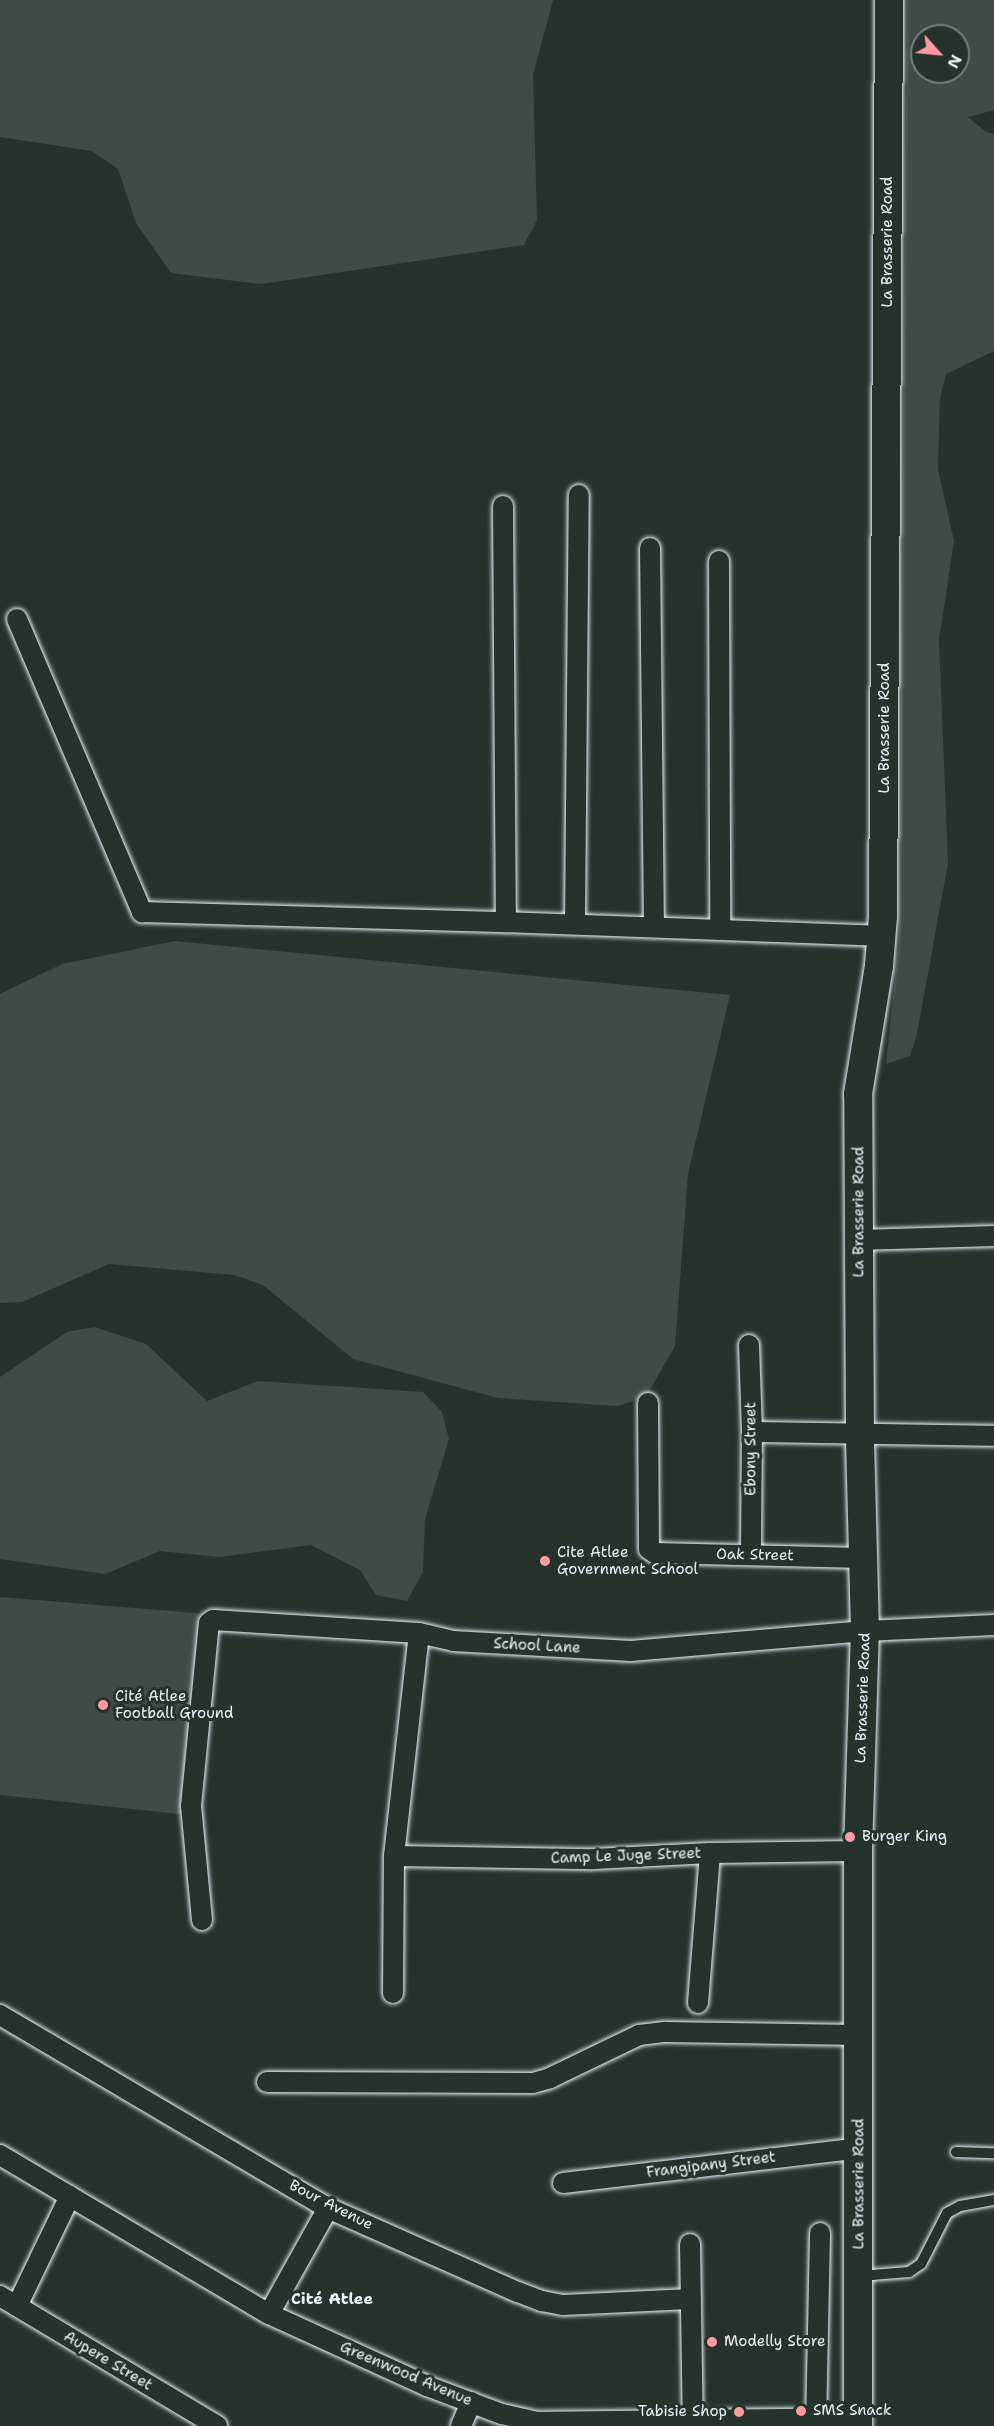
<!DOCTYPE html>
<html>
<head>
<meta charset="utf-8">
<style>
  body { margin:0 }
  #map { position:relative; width:994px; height:2426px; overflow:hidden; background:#26332d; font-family:"Shantell Sans",sans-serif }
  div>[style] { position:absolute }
  .green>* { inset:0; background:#3e4b47 }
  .roads { filter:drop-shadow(0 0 2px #e8f1f8) drop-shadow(0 0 2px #e8f1f8) }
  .lane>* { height:10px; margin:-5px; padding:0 5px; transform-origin:5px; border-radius:5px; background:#26332d }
  .street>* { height:20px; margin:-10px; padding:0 10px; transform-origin:10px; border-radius:10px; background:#26332d }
  .secondary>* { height:28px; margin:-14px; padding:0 14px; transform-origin:14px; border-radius:14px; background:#26332d }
  .dots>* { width:16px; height:16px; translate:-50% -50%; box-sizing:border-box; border:3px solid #26332d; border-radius:50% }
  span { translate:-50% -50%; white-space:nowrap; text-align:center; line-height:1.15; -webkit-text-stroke:6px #26332d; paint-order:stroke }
  .street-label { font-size:15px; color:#e8f1f8 }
  .poi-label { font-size:15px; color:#e8f1f8 }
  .left { translate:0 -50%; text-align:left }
  .right { translate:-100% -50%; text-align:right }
  .neighbourhood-label { font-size:16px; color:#e8f1f8; font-weight:700 }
  .north { position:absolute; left:910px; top:24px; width:60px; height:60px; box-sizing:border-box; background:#26332d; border:2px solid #747f7e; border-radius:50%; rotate:117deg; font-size:16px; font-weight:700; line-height:24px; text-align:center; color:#e8f1f8 }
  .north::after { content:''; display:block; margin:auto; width:21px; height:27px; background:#ff9aa2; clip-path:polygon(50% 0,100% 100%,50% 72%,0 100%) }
</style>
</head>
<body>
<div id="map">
  <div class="green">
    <i style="clip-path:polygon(0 0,553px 0,533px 75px,537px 220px,524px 245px,261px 284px,171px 273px,136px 223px,118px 169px,92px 151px,0 137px)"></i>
    <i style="clip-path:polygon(evenodd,907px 0,994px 0,994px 110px,968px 117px,986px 132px,994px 134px,994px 351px,946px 374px,940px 398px,938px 469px,954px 541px,939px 640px,948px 863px,917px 1034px,910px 1056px,886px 1064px,899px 942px,907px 0,922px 36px,958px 36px,958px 72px,922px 72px,922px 36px)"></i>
    <i style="clip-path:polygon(175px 941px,730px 995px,688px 1174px,675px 1346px,646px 1397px,618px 1406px,498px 1398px,353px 1359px,263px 1285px,234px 1275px,109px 1264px,22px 1302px,0 1303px,0 994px,62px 964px)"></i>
    <i style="clip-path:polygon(94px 1327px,146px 1344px,207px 1401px,258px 1381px,423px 1392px,442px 1412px,449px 1439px,425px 1519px,423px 1572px,407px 1601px,376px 1595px,360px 1570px,311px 1545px,219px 1557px,160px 1551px,105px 1574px,0 1559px,0 1377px,67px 1332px)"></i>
    <i style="clip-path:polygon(0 1597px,220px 1615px,189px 1815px,0 1795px)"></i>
  </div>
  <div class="roads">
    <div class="lane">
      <i style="left:956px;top:2152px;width:38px;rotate:2deg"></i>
      <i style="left:860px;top:2276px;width:49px;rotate:-4.7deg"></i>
      <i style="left:909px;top:2272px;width:14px;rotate:-34deg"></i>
      <i style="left:921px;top:2264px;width:57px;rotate:-63deg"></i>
      <i style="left:947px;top:2213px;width:15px;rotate:-28deg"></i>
      <i style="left:960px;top:2206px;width:35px;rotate:-10deg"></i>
    </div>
    <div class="street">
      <i style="left:503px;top:506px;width:416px;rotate:89.6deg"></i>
      <i style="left:506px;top:922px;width:376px;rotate:2.1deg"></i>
      <i style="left:650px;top:548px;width:379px;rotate:89.4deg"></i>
      <i style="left:719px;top:561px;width:369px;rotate:89.8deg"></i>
      <i style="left:17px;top:619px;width:319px;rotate:66.9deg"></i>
      <i style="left:142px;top:912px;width:364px;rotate:1.6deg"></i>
      <i style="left:575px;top:924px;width:429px;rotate:-89.5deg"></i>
      <i style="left:859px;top:1240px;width:135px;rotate:-1.7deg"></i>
      <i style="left:749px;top:1345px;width:87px;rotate:88deg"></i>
      <i style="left:752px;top:1432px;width:122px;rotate:90.5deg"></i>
      <i style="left:648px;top:1403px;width:146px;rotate:89.6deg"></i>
      <i style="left:649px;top:1549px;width:7px;rotate:34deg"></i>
      <i style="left:655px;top:1553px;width:208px;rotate:1.4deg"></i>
      <i style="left:752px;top:1432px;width:242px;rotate:0.9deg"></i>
      <i style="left:394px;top:1856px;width:200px;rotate:0.9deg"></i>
      <i style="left:594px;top:1859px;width:116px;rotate:-3deg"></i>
      <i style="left:710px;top:1853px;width:148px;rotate:-0.8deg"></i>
      <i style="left:202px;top:1920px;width:115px;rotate:-95.5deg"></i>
      <i style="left:191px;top:1806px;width:184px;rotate:-84.4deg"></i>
      <i style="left:209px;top:1623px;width:5px;rotate:-37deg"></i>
      <i style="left:213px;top:1620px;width:206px;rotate:3.6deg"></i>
      <i style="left:419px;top:1633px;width:35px;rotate:13deg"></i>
      <i style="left:453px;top:1641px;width:178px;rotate:3.2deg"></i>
      <i style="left:631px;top:1651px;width:235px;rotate:-4.9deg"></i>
      <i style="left:865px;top:1631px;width:129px;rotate:-2.7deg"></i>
      <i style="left:393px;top:1993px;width:137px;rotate:-89.6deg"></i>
      <i style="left:394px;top:1856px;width:224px;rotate:-83.6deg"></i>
      <i style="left:698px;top:2003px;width:150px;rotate:-85.4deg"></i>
      <i style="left:0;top:2015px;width:381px;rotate:30.5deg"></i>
      <i style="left:328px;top:2208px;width:208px;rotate:23.9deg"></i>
      <i style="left:518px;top:2292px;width:26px;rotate:21deg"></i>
      <i style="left:542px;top:2301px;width:21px;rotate:11deg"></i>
      <i style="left:563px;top:2305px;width:128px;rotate:-2.7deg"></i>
      <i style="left:267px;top:2082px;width:266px;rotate:0.2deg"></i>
      <i style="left:533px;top:2083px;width:18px;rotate:-16deg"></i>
      <i style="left:550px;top:2078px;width:99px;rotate:-25.8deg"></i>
      <i style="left:639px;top:2035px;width:26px;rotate:-7deg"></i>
      <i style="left:665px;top:2032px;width:194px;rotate:0.9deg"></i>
      <i style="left:0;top:2155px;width:312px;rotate:30.6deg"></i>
      <i style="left:269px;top:2314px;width:174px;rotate:24.5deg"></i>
      <i style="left:427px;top:2386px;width:80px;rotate:20.5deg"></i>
      <i style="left:502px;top:2414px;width:36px;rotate:13deg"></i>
      <i style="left:537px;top:2422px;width:321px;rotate:-0.7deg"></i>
      <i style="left:563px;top:2183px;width:298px;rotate:-6.7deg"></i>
      <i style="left:690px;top:2244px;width:182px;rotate:89.1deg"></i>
      <i style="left:0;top:2296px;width:253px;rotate:30.9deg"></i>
      <i style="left:17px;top:2306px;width:122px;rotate:-64.3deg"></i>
      <i style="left:269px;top:2314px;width:121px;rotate:-60.9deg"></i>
      <i style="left:461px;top:2426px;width:26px;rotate:-67deg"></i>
      <i style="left:816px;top:2426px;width:193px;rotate:-88.8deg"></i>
    </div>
    <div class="secondary">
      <i style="left:858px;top:2426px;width:575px;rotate:-90deg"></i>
      <i style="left:858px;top:1851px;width:220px;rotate:-88.2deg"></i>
      <i style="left:865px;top:1631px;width:197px;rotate:-91.5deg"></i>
      <i style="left:860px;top:1434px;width:340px;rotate:-90.3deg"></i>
      <i style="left:858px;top:1094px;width:130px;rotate:-80.7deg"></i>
      <i style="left:879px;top:966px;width:50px;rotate:-85.4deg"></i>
      <i style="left:883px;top:916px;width:916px;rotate:-89.62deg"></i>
    </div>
  </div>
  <div class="dots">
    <i style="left:545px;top:1561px;background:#ff9aa2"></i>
    <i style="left:103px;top:1705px;background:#ff9aa2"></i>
    <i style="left:850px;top:1837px;background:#ff9aa2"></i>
    <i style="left:712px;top:2342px;background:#ff9aa2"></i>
    <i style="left:801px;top:2411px;background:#ff9aa2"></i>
    <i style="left:739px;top:2412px;background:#ff9aa2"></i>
  </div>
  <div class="street-label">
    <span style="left:888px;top:242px;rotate:-90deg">La Brasserie Road</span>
    <span style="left:885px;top:728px;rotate:-90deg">La Brasserie Road</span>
    <span style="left:859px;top:1212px;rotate:-90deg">La Brasserie Road</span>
    <span style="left:751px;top:1449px;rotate:-90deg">Ebony Street</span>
    <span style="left:755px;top:1555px;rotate:1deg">Oak Street</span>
    <span style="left:537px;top:1646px;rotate:3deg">School Lane</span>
    <span style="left:863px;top:1698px;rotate:-88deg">La Brasserie Road</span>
    <span style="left:626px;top:1856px;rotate:-2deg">Camp Le Juge Street</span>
    <span style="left:711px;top:2165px;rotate:-7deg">Frangipany Street</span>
    <span style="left:859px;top:2184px;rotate:-90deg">La Brasserie Road</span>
    <span style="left:331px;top:2205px;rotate:27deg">Bour Avenue</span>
    <span style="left:108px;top:2361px;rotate:31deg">Aupere Street</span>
    <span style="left:406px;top:2374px;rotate:23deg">Greenwood Avenue</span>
  </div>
  <div class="poi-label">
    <span class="left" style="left:557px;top:1561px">Cite Atlee<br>Government School</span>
    <span class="left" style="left:115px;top:1705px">Cité Atlee<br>Football Ground</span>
    <span class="left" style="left:862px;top:1837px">Burger King</span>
    <span class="left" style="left:724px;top:2342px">Modelly Store</span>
    <span class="left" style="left:813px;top:2411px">SMS Snack</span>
    <span class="right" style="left:727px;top:2412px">Tabisie Shop</span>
  </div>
  <div class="neighbourhood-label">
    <span style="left:332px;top:2299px">Cité Atlee</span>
  </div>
  <div class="north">N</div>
</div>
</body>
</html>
